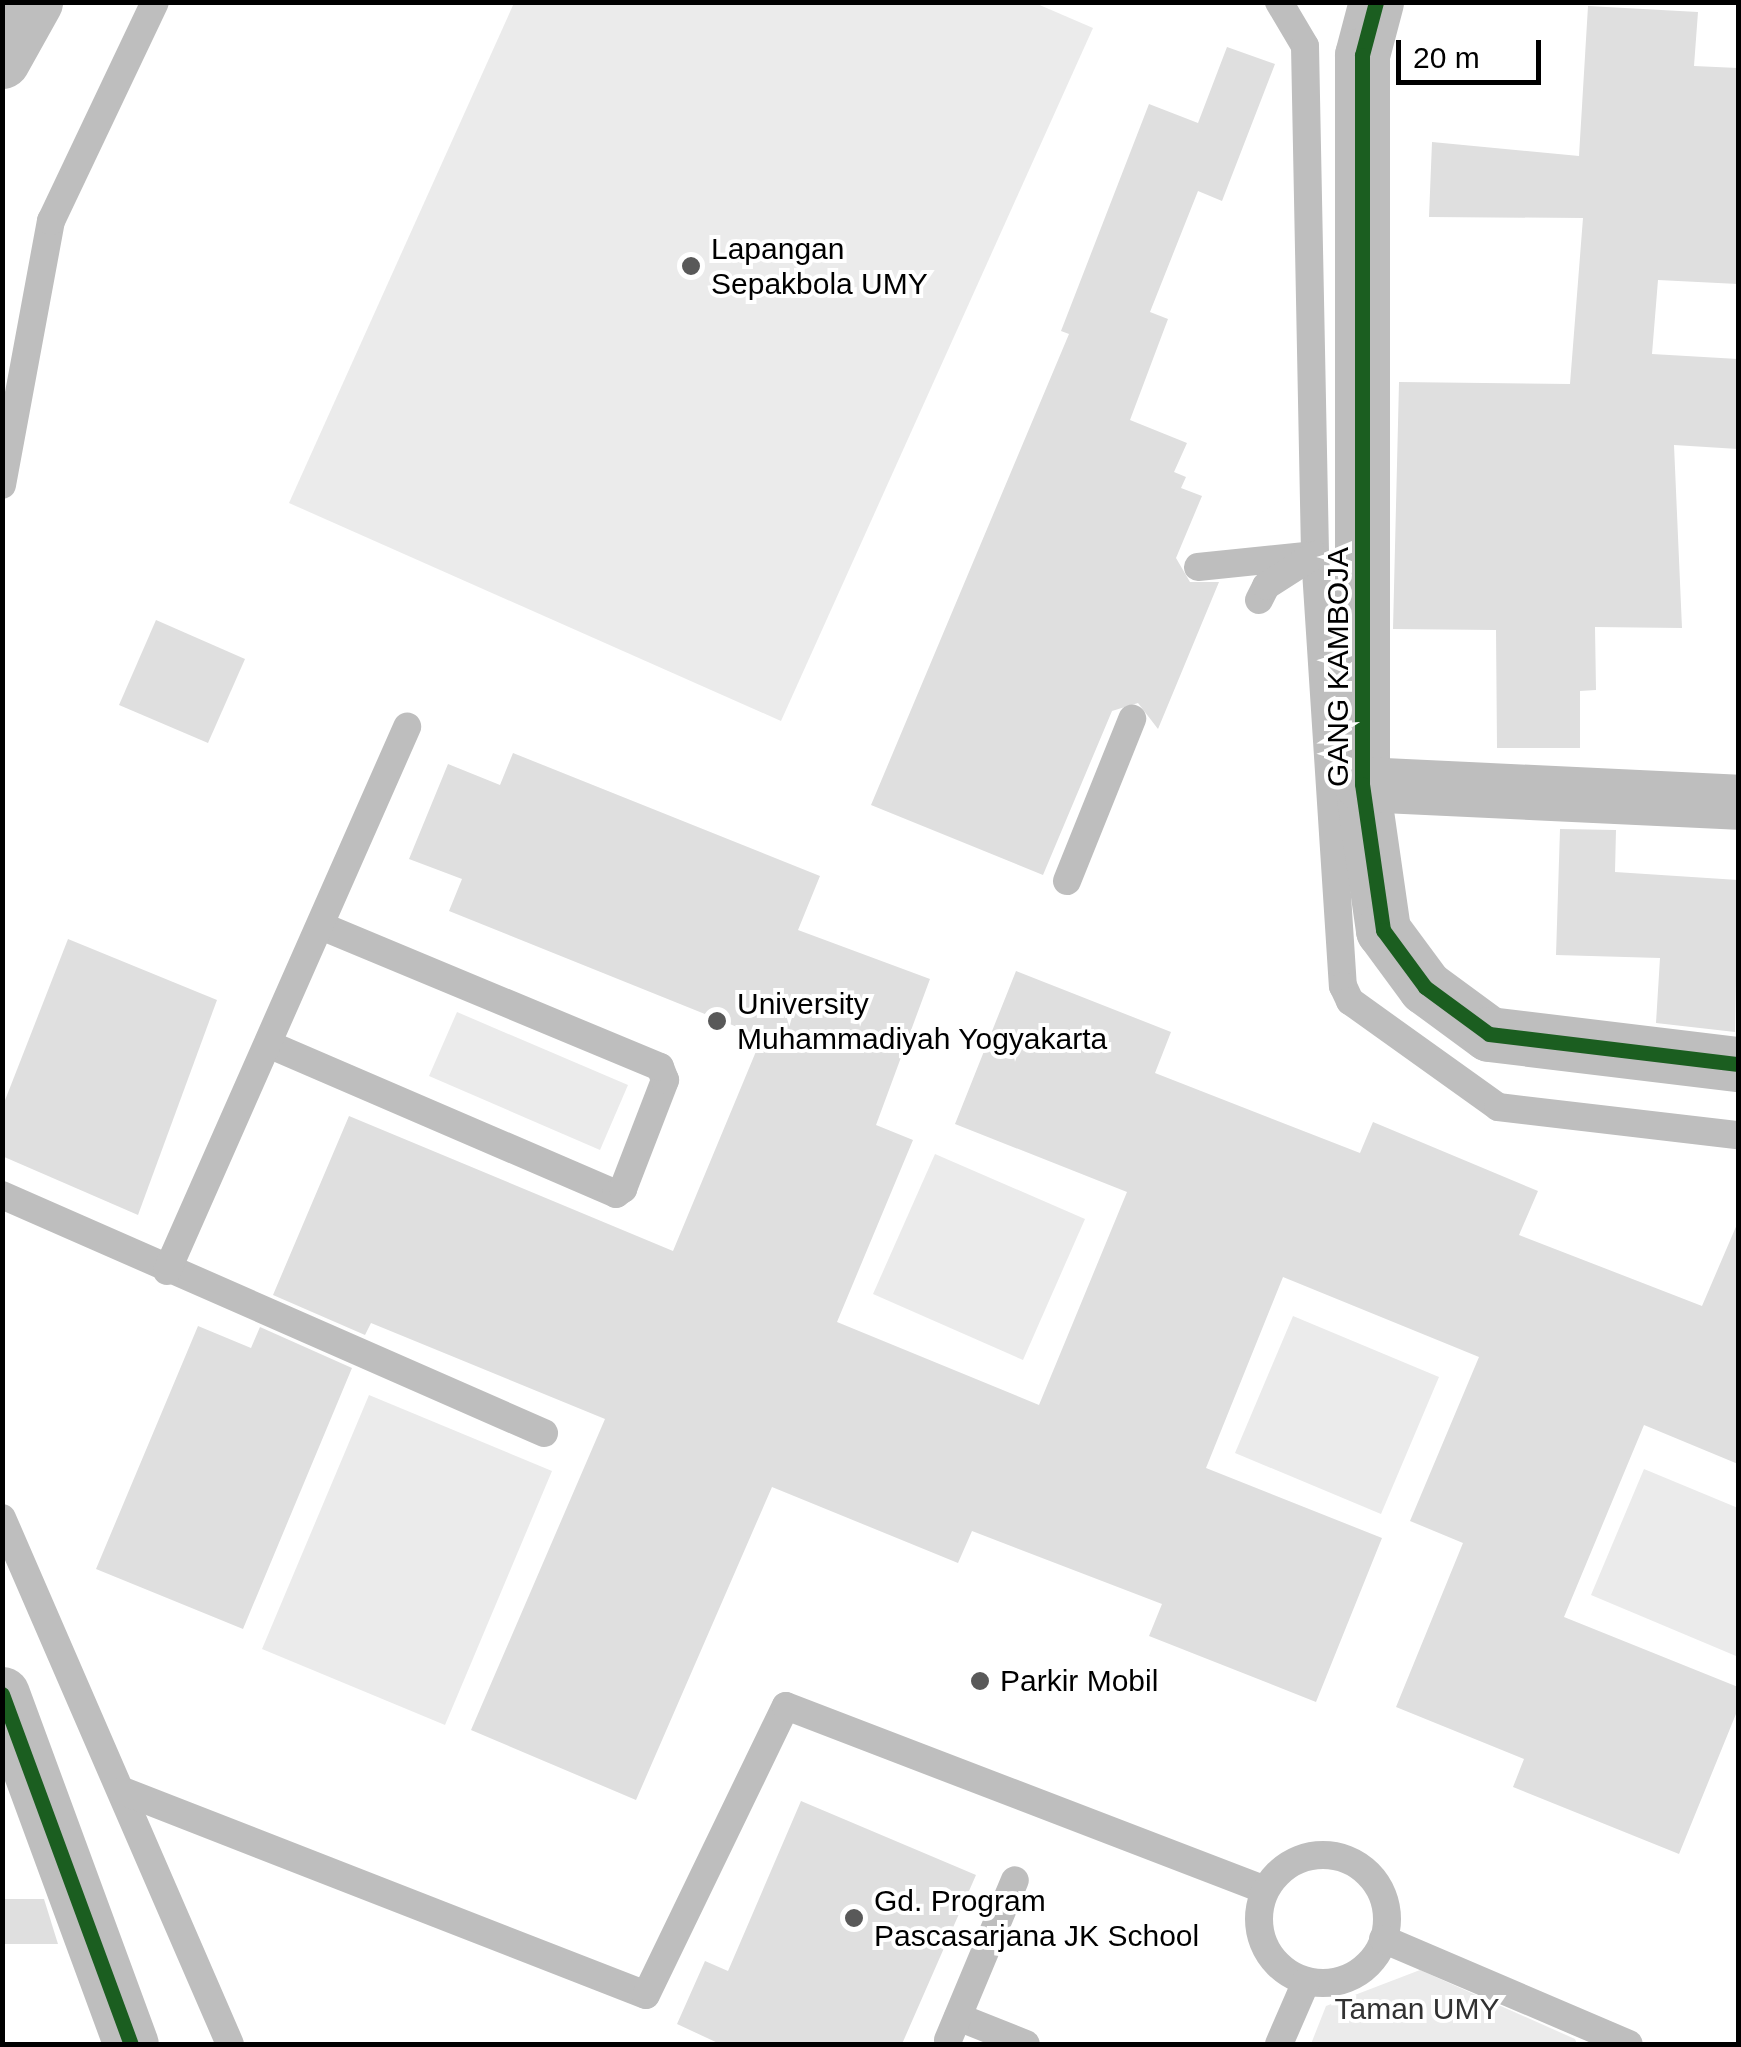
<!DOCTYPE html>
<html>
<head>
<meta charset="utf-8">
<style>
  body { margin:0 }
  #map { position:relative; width:1741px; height:2047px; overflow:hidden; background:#fff; font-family:Helvetica,sans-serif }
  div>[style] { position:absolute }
  .green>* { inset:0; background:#ebebeb }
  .building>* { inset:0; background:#dfdfdf }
  .lane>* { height:28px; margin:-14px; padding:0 14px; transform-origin:14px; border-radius:14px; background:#bebebe }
  .lane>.ring { margin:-14px; padding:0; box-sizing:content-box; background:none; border:28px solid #bebebe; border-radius:50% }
  .street>* { height:55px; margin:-27.5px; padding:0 27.5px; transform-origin:27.5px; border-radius:27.5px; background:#bebebe }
  .cycleway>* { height:15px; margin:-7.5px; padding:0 7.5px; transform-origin:7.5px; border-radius:7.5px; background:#1b5e20 }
  .dots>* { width:28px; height:28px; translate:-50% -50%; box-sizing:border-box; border:5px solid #fff; border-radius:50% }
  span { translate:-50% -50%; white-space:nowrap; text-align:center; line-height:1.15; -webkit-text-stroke:8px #fff; paint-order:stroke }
  .poi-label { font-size:30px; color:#000 }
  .left { translate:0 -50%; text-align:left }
  .street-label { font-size:30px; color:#000 }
  .park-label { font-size:30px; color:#323232 }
  .frame { position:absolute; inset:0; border:5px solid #000; pointer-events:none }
  .scale { position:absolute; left:1396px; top:40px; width:145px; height:45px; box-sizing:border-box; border:5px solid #000; border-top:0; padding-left:12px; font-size:30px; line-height:35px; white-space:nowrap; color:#000; -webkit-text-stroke:8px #fff; paint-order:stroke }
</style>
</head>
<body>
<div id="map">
  <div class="green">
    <i style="clip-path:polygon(1035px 3px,1093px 28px,781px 721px,289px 503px,514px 3px)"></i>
    <i style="clip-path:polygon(457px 1012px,628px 1085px,600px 1150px,429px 1076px)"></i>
    <i style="clip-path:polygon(935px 1154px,1085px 1219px,1023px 1360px,873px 1294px)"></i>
    <i style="clip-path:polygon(1293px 1316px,1439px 1377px,1381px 1514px,1235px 1453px)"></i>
    <i style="clip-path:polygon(369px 1395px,552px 1471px,445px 1725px,262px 1649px)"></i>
    <i style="clip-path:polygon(1644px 1469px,1738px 1508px,1736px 1656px,1591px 1595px)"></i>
    <i style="clip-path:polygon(1420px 1970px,1575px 2039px,1577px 2044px,1311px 2044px,1326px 2006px)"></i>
  </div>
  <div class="building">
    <i style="clip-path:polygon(1588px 6px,1698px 12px,1694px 66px,1738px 68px,1738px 284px,1658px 280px,1652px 354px,1738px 359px,1738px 449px,1674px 445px,1682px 628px,1595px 627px,1596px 690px,1580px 691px,1580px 748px,1497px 748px,1496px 630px,1393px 629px,1399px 382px,1570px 384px,1583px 218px,1429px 217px,1432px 142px,1579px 156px)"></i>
    <i style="clip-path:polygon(1227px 47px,1275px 64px,1222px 201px,1198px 191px,1150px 312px,1168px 319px,1130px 420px,1187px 443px,1174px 472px,1186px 477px,1181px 488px,1202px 496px,1176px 558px,1190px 582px,1219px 582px,1158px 729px,1138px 703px,1112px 711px,1043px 875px,871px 805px,1069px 334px,1061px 331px,1149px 104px,1198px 123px)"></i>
    <i style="clip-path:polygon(156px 620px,245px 659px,208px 743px,119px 705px)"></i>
    <i style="clip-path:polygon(513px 753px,820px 876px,798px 930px,930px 979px,876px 1125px,913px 1140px,837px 1322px,1039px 1405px,1127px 1192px,955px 1124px,1016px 971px,1171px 1032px,1155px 1073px,1360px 1153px,1373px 1122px,1538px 1191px,1519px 1235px,1702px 1306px,1738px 1222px,1738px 1464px,1644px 1425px,1564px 1617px,1738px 1687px,1738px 1709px,1679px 1854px,1513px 1787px,1524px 1759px,1396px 1707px,1463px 1543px,1410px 1521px,1479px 1357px,1283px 1277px,1206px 1468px,1382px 1538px,1316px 1702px,1149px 1636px,1162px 1604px,972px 1531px,958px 1563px,772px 1487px,636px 1800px,471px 1730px,605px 1419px,371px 1323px,365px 1335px,273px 1295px,349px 1116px,673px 1251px,762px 1037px,449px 911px,462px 879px,409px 859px,448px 764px,500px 785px)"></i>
    <i style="clip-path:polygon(1560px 829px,1616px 830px,1615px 872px,1738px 880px,1735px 1032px,1656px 1023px,1660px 958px,1556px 955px)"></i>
    <i style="clip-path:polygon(68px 939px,217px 1000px,138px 1215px,2px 1156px,2px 1108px)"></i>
    <i style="clip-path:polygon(198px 1326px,251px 1348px,260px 1327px,352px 1368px,243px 1629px,96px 1569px)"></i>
    <i style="clip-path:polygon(801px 1801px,976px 1875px,902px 2044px,720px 2044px,677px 2024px,705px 1961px,728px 1971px)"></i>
    <i style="clip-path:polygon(2px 1899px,44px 1899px,58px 1944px,2px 1944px)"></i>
  </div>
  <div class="lane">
    <i style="left:1279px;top:2px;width:51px;rotate:59.4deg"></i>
    <i style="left:1305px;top:46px;width:509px;rotate:88.87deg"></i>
    <i style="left:1315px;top:555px;width:432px;rotate:86.3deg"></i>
    <i style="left:1343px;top:986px;width:17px;rotate:65deg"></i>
    <i style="left:1350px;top:1001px;width:182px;rotate:35.6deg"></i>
    <i style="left:1498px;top:1107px;width:242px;rotate:6.7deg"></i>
    <i style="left:2px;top:485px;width:269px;rotate:-79.5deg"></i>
    <i style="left:51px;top:221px;width:242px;rotate:-64.6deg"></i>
    <i style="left:1198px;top:567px;width:118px;rotate:-5.9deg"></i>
    <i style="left:1259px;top:600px;width:16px;rotate:-63deg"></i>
    <i style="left:1266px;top:586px;width:56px;rotate:-32.6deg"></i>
    <i style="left:1067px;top:881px;width:175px;rotate:-68.1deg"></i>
    <i style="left:268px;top:1044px;width:379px;rotate:23.3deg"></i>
    <i style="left:616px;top:1194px;width:9px;rotate:-36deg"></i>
    <i style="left:623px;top:1189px;width:117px;rotate:-68.9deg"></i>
    <i style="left:665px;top:1080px;width:14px;rotate:-111deg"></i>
    <i style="left:660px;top:1067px;width:367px;rotate:-157.4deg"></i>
    <i style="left:2px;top:1195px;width:592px;rotate:23.71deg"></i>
    <i style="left:167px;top:1271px;width:595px;rotate:-66.19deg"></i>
    <i style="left:2px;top:1518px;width:573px;rotate:66.57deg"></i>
    <i style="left:123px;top:1791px;width:561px;rotate:21.31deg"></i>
    <i style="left:646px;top:1995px;width:321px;rotate:-64.2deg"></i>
    <i style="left:786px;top:1706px;width:513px;rotate:21.01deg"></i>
    <i class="ring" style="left:1259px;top:1855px;width:100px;height:100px"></i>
    <i style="left:1383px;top:1939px;width:267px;rotate:23.1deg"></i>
    <i style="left:958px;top:2017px;width:73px;rotate:21.7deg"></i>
    <i style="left:948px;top:2040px;width:173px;rotate:-67.3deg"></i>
    <i style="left:1279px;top:2044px;width:68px;rotate:-66.5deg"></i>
  </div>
  <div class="street">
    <i style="left:1376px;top:2px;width:55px;rotate:104.8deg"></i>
    <i style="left:1362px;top:55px;width:729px;rotate:90deg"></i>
    <i style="left:1362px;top:784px;width:148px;rotate:81.8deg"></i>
    <i style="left:1383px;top:930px;width:71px;rotate:53.6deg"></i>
    <i style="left:1425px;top:987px;width:79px;rotate:36.3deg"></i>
    <i style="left:1489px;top:1034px;width:251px;rotate:6.9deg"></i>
    <i style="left:2px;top:61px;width:68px;rotate:-60.8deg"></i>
    <i style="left:1362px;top:784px;width:376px;rotate:2.7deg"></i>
    <i style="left:2px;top:1694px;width:373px;rotate:69.8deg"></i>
  </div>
  <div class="cycleway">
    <i style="left:1376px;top:2px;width:55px;rotate:104.8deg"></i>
    <i style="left:1362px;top:55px;width:729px;rotate:90deg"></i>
    <i style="left:1362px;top:784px;width:148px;rotate:81.8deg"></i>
    <i style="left:1383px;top:930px;width:71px;rotate:53.6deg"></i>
    <i style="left:1425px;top:987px;width:79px;rotate:36.3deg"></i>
    <i style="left:1489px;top:1034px;width:251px;rotate:6.9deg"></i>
    <i style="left:2px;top:1694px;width:373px;rotate:69.8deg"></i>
  </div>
  <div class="dots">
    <i style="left:691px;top:266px;background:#595959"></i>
    <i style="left:717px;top:1021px;background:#595959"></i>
    <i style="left:980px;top:1681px;background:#595959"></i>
    <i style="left:854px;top:1918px;background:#595959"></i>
  </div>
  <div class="poi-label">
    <span class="left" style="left:711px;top:266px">Lapangan<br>Sepakbola UMY</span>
    <span class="left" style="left:737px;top:1021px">University<br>Muhammadiyah Yogyakarta</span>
    <span class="left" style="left:1000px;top:1681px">Parkir Mobil</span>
    <span class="left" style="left:874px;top:1918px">Gd. Program<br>Pascasarjana JK School</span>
  </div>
  <div class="street-label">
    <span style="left:1338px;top:667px;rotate:-90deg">GANG KAMBOJA</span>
  </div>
  <div class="park-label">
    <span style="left:1417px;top:2009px">Taman UMY</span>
  </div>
  <div class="frame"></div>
  <div class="scale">20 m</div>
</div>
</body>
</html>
